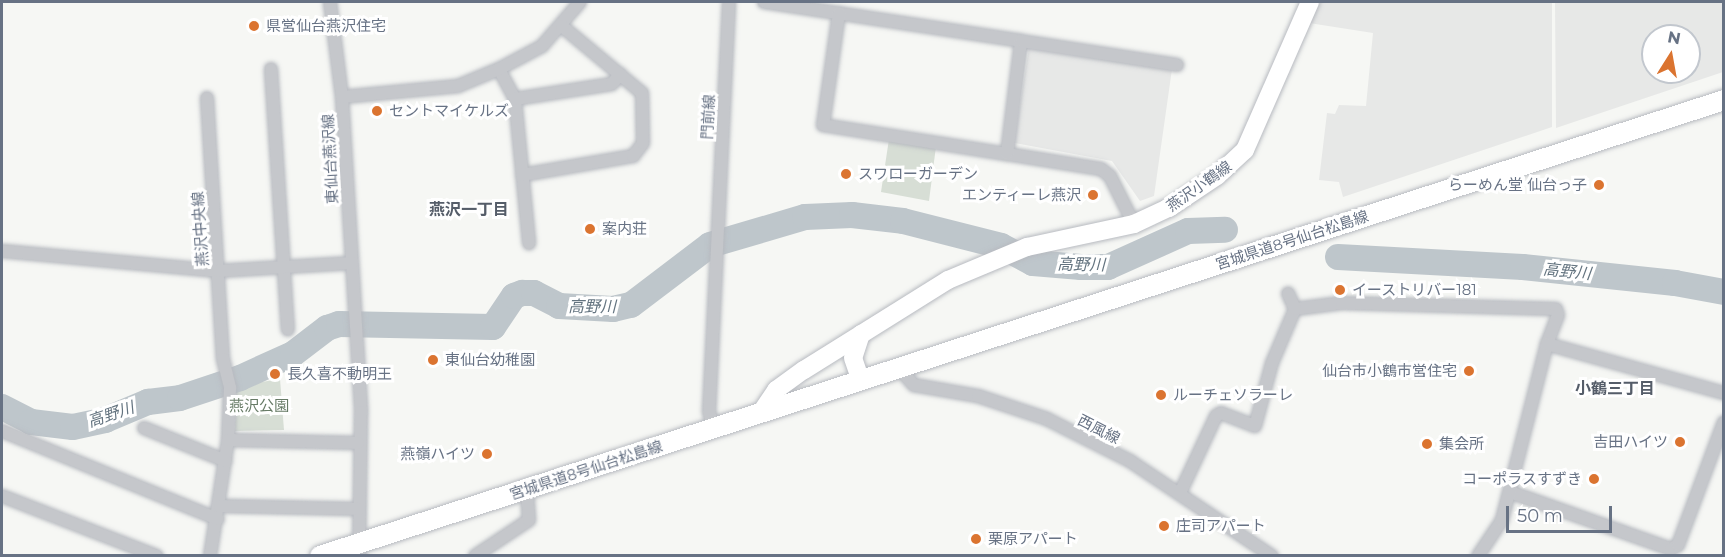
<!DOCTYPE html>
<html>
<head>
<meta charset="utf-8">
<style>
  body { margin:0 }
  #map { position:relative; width:1725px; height:557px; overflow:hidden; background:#f6f7f4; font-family:Montserrat,"Noto Sans JP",sans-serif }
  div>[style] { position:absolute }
  .built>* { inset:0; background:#e7e8e7 }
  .green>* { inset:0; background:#d7ded5 }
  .river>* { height:26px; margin:-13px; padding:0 13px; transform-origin:13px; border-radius:13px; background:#bec6cb }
  .roads { filter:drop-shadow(0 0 2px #b7bac0) drop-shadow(0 0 2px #b7bac0) }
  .street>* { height:12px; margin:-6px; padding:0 6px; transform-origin:6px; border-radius:6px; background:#c5c7cb }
  .secondary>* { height:18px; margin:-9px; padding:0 9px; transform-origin:9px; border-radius:9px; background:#fff }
  .primary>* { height:20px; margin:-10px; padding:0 10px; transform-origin:10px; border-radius:10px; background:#fff }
  .dots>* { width:16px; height:16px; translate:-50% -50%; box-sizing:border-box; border:3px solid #fff; border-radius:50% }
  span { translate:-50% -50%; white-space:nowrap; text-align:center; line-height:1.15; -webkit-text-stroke:6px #fff; paint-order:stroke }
  .poi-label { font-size:15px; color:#677284 }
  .left { translate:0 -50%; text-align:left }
  .right { translate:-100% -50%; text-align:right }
  .street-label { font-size:15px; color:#677284 }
  .park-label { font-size:15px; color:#677b66 }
  .neighbourhood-label { font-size:16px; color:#555d69; font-weight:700 }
  .water-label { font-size:16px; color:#63737f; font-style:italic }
  .frame { position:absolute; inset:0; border:3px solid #677284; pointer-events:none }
  .north { position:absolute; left:1641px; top:24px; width:60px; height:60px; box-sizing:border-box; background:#fff; border:2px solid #c2c7ce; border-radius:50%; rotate:11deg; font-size:16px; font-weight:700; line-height:24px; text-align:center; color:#677284 }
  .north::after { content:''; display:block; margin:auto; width:21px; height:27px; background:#db7430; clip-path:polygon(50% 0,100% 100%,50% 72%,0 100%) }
  .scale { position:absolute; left:1506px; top:506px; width:106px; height:27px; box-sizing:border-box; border:3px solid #677284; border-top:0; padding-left:8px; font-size:18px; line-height:21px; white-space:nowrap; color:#677284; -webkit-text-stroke:4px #fff; paint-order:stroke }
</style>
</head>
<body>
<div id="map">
  <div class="built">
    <i style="clip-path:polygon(1321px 2px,1552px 2px,1552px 127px,1343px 197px,1339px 182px,1319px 180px,1327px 113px,1335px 114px,1339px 105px,1366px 106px,1373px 33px,1309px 23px)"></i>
    <i style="clip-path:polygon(evenodd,1555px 2px,1723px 2px,1723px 72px,1556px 128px,1555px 2px,1653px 36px,1689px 36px,1689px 72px,1653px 72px,1653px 36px)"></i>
    <i style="clip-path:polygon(1029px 48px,1172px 69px,1154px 196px,1140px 201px,1112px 161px,1014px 143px)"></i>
  </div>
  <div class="green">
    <i style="clip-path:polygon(889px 139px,936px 146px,929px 201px,881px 192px)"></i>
    <i style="clip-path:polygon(280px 379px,284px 430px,235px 431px,236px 386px)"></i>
  </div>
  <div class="river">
    <i style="left:1338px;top:257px;width:185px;rotate:3.1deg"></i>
    <i style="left:1523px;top:267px;width:153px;rotate:6deg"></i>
    <i style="left:1675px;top:283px;width:50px;rotate:10.4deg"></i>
    <i style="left:2px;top:407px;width:33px;rotate:27deg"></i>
    <i style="left:31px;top:422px;width:42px;rotate:6.8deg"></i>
    <i style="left:73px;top:427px;width:33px;rotate:-12deg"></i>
    <i style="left:105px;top:420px;width:47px;rotate:-22.7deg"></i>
    <i style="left:148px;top:402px;width:32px;rotate:-7deg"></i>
    <i style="left:180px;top:398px;width:63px;rotate:-18.4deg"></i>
    <i style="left:240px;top:378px;width:58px;rotate:-24.4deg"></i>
    <i style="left:293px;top:354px;width:43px;rotate:-37.4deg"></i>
    <i style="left:327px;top:328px;width:13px;rotate:-18deg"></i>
    <i style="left:339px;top:324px;width:154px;rotate:1.1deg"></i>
    <i style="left:493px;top:327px;width:37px;rotate:-56deg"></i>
    <i style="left:514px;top:296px;width:9px;rotate:-21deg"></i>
    <i style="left:522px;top:293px;width:12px"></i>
    <i style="left:534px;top:293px;width:28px;rotate:27deg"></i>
    <i style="left:559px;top:306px;width:54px;rotate:3.2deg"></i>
    <i style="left:613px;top:309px;width:18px;rotate:-13deg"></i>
    <i style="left:631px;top:305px;width:99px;rotate:-37.2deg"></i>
    <i style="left:710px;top:245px;width:99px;rotate:-16.4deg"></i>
    <i style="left:805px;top:217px;width:47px;rotate:-2.4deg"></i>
    <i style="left:852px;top:215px;width:51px;rotate:6.7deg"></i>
    <i style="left:903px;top:221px;width:101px;rotate:14.3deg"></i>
    <i style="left:1001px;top:246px;width:36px;rotate:28deg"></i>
    <i style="left:1033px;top:263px;width:48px;rotate:4.8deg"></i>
    <i style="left:1081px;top:267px;width:27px"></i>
    <i style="left:1108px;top:267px;width:88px;rotate:-24.2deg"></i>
    <i style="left:1188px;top:231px;width:37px;rotate:-2deg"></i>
  </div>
  <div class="roads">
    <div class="street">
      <i style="left:330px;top:2px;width:96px;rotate:82.8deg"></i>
      <i style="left:342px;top:97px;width:316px;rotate:86.5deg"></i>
      <i style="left:361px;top:412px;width:144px;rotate:90.8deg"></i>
      <i style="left:764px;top:2px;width:260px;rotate:8.6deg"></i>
      <i style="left:839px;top:13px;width:113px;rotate:98.1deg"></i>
      <i style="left:823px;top:125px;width:186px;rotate:9deg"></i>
      <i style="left:271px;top:69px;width:261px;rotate:86.3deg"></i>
      <i style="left:499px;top:69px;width:34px;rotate:62deg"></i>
      <i style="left:515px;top:99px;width:145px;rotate:84.4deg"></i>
      <i style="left:342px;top:97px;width:117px;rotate:-5.4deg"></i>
      <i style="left:458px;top:86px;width:44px;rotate:-22.5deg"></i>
      <i style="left:499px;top:69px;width:49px;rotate:-28.1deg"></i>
      <i style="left:542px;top:46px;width:58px;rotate:-49.2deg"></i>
      <i style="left:207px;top:98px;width:261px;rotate:86.5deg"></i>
      <i style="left:223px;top:359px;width:30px;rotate:76deg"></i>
      <i style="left:230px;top:388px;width:52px;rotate:92.2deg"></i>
      <i style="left:228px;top:440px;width:117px;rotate:98.8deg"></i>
      <i style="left:515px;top:99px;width:98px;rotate:-8.8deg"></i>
      <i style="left:612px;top:84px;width:13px;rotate:-51deg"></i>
      <i style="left:522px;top:175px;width:113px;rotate:-9.7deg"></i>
      <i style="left:633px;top:156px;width:16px;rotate:-52deg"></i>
      <i style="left:643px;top:143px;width:50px;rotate:-91.1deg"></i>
      <i style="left:642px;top:93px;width:104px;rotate:-140.1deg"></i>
      <i style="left:1134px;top:224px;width:54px;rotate:-116.6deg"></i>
      <i style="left:1110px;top:176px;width:11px;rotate:-142deg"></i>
      <i style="left:1101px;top:169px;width:95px;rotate:-170.9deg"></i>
      <i style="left:1007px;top:154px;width:114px;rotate:-82.9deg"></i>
      <i style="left:1021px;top:41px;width:158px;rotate:8.7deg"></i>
      <i style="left:2px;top:251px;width:217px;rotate:5.3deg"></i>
      <i style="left:218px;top:271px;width:134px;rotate:-3.4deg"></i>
      <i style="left:1295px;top:309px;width:47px;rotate:-7.3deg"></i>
      <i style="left:1342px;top:303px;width:214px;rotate:1.6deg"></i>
      <i style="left:1556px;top:309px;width:6px;rotate:72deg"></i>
      <i style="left:1558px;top:315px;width:31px;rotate:111deg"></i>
      <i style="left:899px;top:368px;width:23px;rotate:49deg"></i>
      <i style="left:914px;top:385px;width:65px;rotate:9.8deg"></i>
      <i style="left:978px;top:396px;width:73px;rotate:18.4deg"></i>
      <i style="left:1047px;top:419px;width:93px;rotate:26.8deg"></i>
      <i style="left:1130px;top:461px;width:171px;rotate:33.8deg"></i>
      <i style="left:144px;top:428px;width:88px;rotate:21.9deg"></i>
      <i style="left:714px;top:429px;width:18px;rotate:-106deg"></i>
      <i style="left:709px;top:412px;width:410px;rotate:-87.2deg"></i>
      <i style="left:2px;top:431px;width:233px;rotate:22.2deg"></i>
      <i style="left:228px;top:440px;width:130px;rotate:1.3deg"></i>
      <i style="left:1510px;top:492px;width:171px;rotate:19.5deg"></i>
      <i style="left:1671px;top:549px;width:8px;rotate:-30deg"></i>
      <i style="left:1678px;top:545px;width:131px;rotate:-69.5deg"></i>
      <i style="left:1180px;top:493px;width:85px;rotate:-64.9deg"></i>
      <i style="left:1216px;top:416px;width:6px;rotate:-31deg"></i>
      <i style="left:1221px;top:413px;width:36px;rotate:21deg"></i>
      <i style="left:1255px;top:426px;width:65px;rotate:-74.9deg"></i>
      <i style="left:1272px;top:363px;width:59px;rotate:-66.9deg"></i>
      <i style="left:1295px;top:309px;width:17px;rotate:-114deg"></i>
      <i style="left:2px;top:496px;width:166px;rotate:21.2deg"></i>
      <i style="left:220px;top:506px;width:139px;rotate:1.2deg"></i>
      <i style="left:475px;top:556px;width:65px;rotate:-33.7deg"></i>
      <i style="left:529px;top:520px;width:31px;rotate:-94deg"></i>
      <i style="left:1478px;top:556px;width:43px;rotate:-56.3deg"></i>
      <i style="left:1502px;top:520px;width:182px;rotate:-75.7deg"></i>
      <i style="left:1547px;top:344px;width:184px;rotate:15.5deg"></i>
    </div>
    <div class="secondary">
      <i style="left:861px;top:334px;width:25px;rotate:108deg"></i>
      <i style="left:853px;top:358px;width:24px;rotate:71deg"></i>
      <i style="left:760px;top:414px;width:29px;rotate:-56deg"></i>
      <i style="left:776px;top:390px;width:34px;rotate:-36deg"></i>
      <i style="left:804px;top:370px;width:170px;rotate:-32deg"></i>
      <i style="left:948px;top:280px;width:86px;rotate:-22.7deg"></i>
      <i style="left:1027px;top:247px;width:109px;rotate:-12.1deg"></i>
      <i style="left:1134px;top:224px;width:38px;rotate:-25deg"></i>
      <i style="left:1169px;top:208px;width:58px;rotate:-33.7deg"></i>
      <i style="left:1217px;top:176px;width:38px;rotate:-43deg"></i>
      <i style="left:1245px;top:150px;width:162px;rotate:-66.3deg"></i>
    </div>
    <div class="primary">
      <i style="left:320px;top:556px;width:1476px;rotate:-17.99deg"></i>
    </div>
  </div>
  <div class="dots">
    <i style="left:254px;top:26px;background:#db7430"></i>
    <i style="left:377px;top:111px;background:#db7430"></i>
    <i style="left:846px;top:174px;background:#db7430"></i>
    <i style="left:1599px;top:185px;background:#db7430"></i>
    <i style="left:1093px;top:195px;background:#db7430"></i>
    <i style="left:590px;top:229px;background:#db7430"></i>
    <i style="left:1340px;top:290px;background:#db7430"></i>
    <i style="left:433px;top:360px;background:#db7430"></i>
    <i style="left:1469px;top:371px;background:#db7430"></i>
    <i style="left:275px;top:374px;background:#db7430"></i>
    <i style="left:1161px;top:395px;background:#db7430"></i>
    <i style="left:1680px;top:442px;background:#db7430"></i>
    <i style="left:1427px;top:444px;background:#db7430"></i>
    <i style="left:487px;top:454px;background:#db7430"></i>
    <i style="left:1594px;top:479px;background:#db7430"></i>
    <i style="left:1164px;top:526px;background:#db7430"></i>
    <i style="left:976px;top:539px;background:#db7430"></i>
  </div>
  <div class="poi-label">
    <span class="left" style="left:266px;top:26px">県営仙台燕沢住宅</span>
    <span class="left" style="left:389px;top:111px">セントマイケルズ</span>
    <span class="left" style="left:858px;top:174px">スワローガーデン</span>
    <span class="right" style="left:1587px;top:185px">らーめん堂 仙台っ子</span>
    <span class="right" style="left:1081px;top:195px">エンティーレ燕沢</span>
    <span class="left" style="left:602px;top:229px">案内荘</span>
    <span class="left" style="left:1352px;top:290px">イーストリバー181</span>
    <span class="left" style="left:445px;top:360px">東仙台幼稚園</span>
    <span class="right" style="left:1457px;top:371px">仙台市小鶴市営住宅</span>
    <span class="left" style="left:287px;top:374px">長久喜不動明王</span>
    <span class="left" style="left:1173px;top:395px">ルーチェソラーレ</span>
    <span class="right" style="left:1668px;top:442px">吉田ハイツ</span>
    <span class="left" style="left:1439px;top:444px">集会所</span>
    <span class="right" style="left:475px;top:454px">燕嶺ハイツ</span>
    <span class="right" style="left:1582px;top:479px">コーポラスすずき</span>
    <span class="left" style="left:1176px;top:526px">庄司アパート</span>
    <span class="left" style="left:988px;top:539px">栗原アパート</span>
  </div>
  <div class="street-label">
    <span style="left:708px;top:117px;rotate:-87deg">門前線</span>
    <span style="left:330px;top:159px;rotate:-93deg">東仙台燕沢線</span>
    <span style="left:1199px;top:186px;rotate:-35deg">燕沢小鶴線</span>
    <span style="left:200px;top:229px;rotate:-94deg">燕沢中央線</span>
    <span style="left:1292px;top:240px;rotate:-18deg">宮城県道8号仙台松島線</span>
    <span style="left:1099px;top:429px;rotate:27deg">西風線</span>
    <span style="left:586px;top:470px;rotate:-18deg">宮城県道8号仙台松島線</span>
  </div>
  <div class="park-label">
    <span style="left:259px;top:406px">燕沢公園</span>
  </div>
  <div class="neighbourhood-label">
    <span style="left:469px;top:210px">燕沢一丁目</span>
    <span style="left:1615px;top:389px">小鶴三丁目</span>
  </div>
  <div class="water-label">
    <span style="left:1081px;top:265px;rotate:1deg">高野川</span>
    <span style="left:1567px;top:272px;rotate:6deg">高野川</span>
    <span style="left:592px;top:307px">高野川</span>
    <span style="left:111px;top:415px;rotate:-19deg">高野川</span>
  </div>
  <div class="frame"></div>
  <div class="north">N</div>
  <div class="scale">50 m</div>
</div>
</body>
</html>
